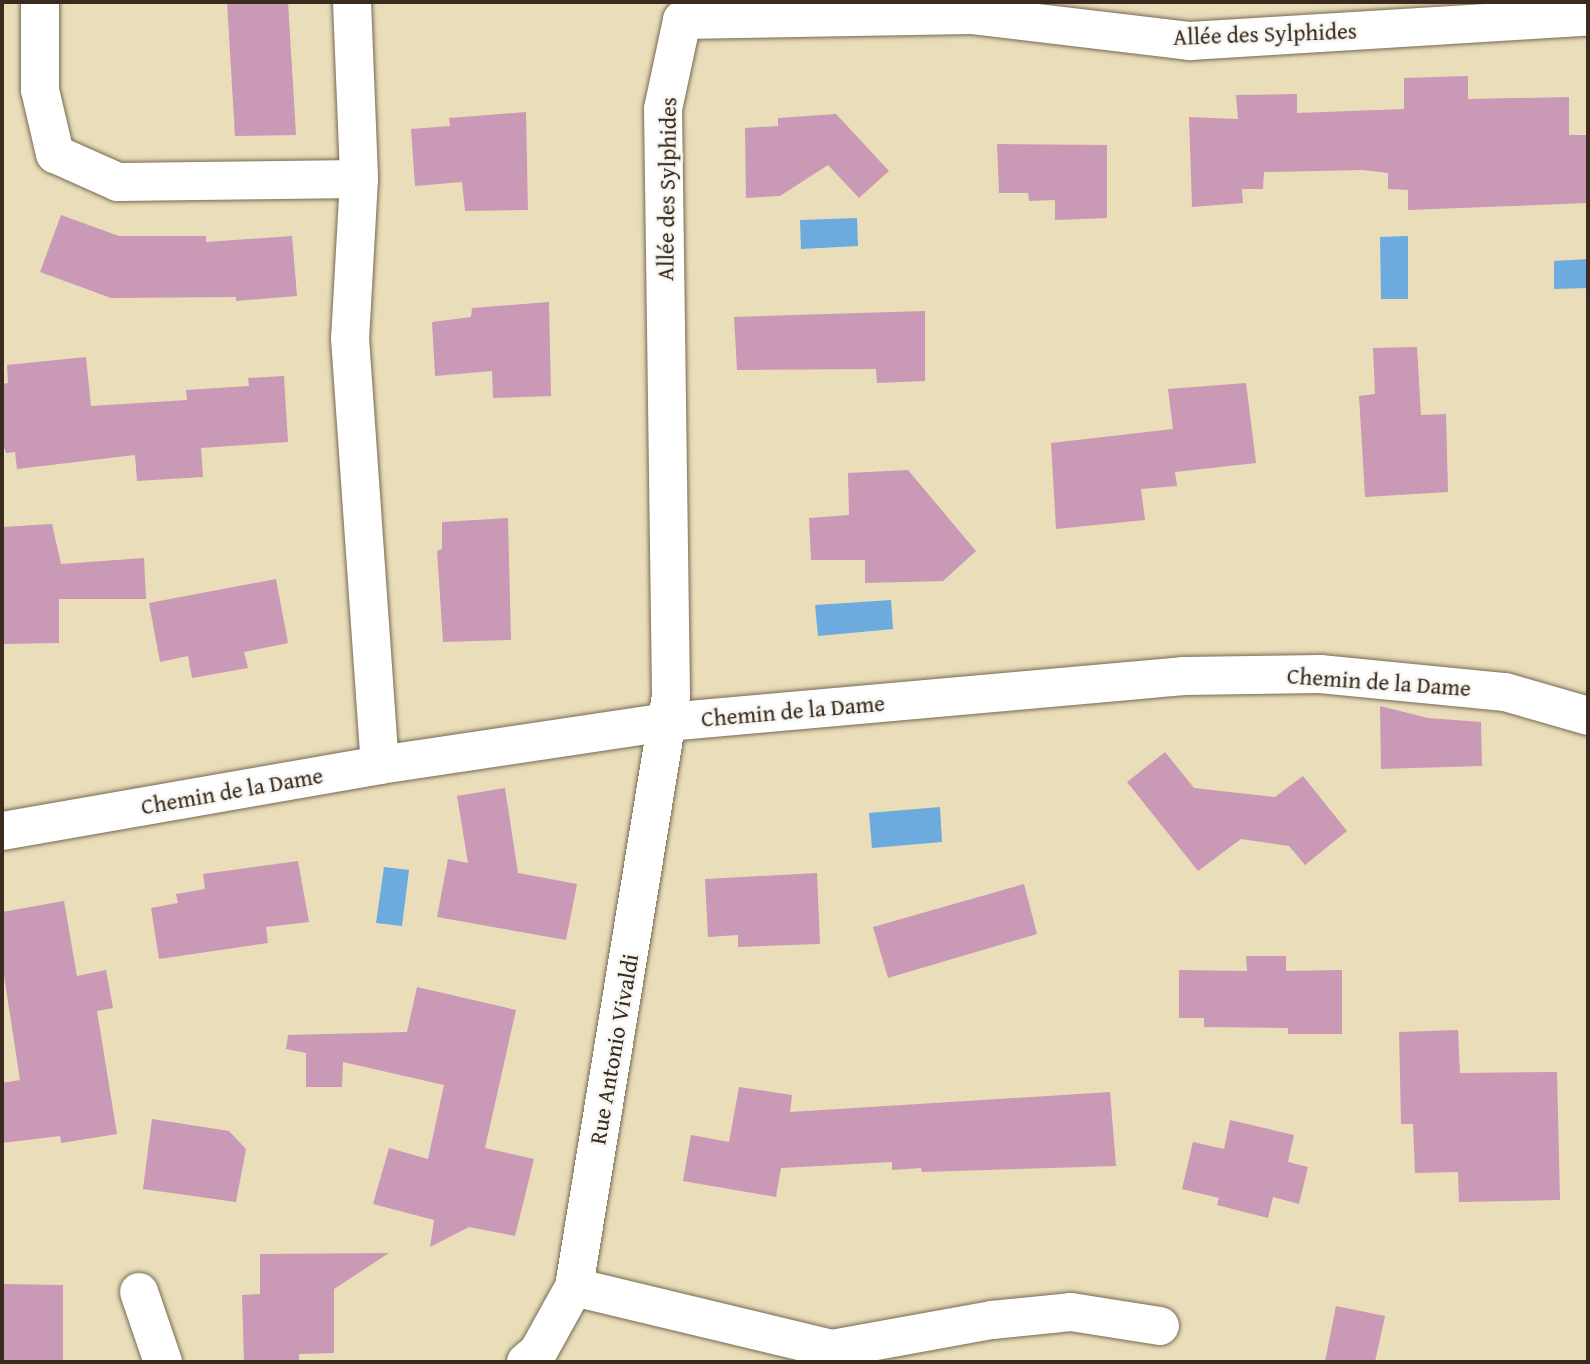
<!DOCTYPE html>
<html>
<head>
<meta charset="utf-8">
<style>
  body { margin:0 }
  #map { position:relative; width:1590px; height:1364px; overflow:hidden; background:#e9deb9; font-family:"Gentium Book Plus",serif }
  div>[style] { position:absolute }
  .water>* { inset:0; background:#6dabdf }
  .building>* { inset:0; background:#c999b5 }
  .roads { filter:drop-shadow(0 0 2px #786954) drop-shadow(0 0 2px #786954) }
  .minor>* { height:38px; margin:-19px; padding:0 19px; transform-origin:19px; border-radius:19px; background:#fff }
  span { translate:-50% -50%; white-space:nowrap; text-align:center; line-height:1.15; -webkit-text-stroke:5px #f6f6f2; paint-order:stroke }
  .street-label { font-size:23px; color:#3b2a1e }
  .frame { position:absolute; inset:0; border:4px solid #3b2a1e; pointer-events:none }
</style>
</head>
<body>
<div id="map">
  <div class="water">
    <i style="clip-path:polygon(857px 218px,858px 246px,801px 249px,800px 220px)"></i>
    <i style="clip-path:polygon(1408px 236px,1408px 299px,1381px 299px,1380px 237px)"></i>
    <i style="clip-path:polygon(1588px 259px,1588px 288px,1554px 289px,1554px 261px)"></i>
    <i style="clip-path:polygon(891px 600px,893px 629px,818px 636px,815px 605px)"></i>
    <i style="clip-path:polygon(940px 807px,942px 842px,872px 848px,869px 813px)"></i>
    <i style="clip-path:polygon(384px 867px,409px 870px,402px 926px,376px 923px)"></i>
  </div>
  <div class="building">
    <i style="clip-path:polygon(227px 2px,288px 2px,296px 135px,235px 136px)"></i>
    <i style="clip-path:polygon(1468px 76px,1468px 99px,1569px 97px,1569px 135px,1588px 135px,1588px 203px,1408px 210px,1408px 190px,1388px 189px,1388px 173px,1363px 170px,1264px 172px,1263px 189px,1242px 189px,1243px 203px,1192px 207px,1189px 117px,1238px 119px,1236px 95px,1297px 94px,1297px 113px,1404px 109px,1404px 78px)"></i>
    <i style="clip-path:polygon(526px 112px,528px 210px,465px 211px,462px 182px,415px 186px,411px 129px,450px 126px,449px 118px)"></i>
    <i style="clip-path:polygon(836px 114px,889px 171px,859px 198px,828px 165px,780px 196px,746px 198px,745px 128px,778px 126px,778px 118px)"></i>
    <i style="clip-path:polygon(997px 144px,1107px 145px,1107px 218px,1055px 220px,1055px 200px,1029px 201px,1028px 193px,999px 193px)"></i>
    <i style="clip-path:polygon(61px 215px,119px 236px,206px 236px,206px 242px,292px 236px,297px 296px,236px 301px,236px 297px,111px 298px,40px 272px)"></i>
    <i style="clip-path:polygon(549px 302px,551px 396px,493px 398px,492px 371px,435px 376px,432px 322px,471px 317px,472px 308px)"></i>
    <i style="clip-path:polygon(925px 311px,925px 381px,877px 383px,876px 369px,737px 370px,734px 317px)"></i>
    <i style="clip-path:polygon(1417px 347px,1421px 415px,1446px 414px,1448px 492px,1365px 497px,1359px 396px,1375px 394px,1373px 348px)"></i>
    <i style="clip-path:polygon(86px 357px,91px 406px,187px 400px,186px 390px,249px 386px,248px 378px,284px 376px,288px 442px,201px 448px,203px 477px,137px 481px,135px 455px,17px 469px,15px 452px,6px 453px,2px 441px,2px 384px,8px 383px,7px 365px)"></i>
    <i style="clip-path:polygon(1246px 383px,1256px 463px,1175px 472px,1177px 486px,1141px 489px,1145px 520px,1056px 529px,1051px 443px,1173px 429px,1168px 389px)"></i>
    <i style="clip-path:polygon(908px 470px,976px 551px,943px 581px,865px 583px,865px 560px,811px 560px,809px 518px,849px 515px,848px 473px)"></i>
    <i style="clip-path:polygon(508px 518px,511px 640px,443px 642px,437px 551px,442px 549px,442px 522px)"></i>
    <i style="clip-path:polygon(52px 524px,61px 564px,144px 558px,146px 599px,59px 599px,59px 643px,2px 644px,2px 527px)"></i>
    <i style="clip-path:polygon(276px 579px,288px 643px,244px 652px,248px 668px,192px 678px,188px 656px,160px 662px,149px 603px)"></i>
    <i style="clip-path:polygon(1380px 706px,1428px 718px,1481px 722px,1482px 766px,1381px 769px)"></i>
    <i style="clip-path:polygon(1165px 752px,1194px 788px,1275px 797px,1303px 776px,1347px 831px,1305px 865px,1289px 846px,1241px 839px,1198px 871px,1127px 782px)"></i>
    <i style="clip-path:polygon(505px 788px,518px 873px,577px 884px,566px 940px,437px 917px,448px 859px,468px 863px,457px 796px)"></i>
    <i style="clip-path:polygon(298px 861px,309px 922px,266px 927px,268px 943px,159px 959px,151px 908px,178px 903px,176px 894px,205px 889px,203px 874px)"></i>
    <i style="clip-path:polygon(817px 873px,820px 944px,738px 947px,738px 935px,708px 937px,705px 879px)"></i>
    <i style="clip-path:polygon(1024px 884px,1037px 934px,888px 978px,873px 927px)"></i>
    <i style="clip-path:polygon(64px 901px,77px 976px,106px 970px,113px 1008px,97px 1011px,117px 1134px,61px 1143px,60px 1136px,2px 1143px,2px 1083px,20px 1080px,2px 962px,2px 912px)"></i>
    <i style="clip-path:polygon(1246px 956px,1286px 956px,1286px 971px,1342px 970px,1342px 1034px,1288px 1034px,1288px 1028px,1204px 1027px,1204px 1018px,1179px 1018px,1179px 970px,1247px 971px)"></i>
    <i style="clip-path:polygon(417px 987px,516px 1010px,485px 1148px,534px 1159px,515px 1236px,469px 1227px,430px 1247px,434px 1220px,373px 1204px,389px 1148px,428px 1159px,444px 1085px,343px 1062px,342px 1087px,306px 1087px,306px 1053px,286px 1049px,288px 1035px,407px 1032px)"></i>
    <i style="clip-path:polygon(1458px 1030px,1460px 1073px,1557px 1072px,1560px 1200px,1459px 1202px,1458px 1172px,1415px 1173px,1413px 1124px,1401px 1124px,1399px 1032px)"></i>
    <i style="clip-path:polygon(739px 1087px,792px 1095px,790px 1112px,1110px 1092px,1116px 1166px,922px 1172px,921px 1168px,892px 1170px,892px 1162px,781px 1168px,776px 1197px,683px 1181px,691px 1135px,729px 1142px)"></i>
    <i style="clip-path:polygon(152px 1119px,229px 1131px,246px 1149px,236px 1202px,143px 1189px)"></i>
    <i style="clip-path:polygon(1230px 1120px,1294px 1135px,1288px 1162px,1308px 1167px,1299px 1204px,1273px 1197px,1268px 1218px,1217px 1205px,1219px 1198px,1182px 1189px,1193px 1142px,1224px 1149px)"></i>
    <i style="clip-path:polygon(389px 1253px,334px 1289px,334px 1353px,299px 1354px,299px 1362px,244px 1362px,242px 1295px,260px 1294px,260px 1254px)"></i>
    <i style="clip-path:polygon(2px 1284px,63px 1285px,63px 1362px,2px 1362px)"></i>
    <i style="clip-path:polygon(1336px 1306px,1385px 1316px,1375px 1362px,1325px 1362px)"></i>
  </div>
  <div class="roads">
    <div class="minor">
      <i style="left:40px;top:2px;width:88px;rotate:90deg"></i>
      <i style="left:40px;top:90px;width:66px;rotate:76.8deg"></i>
      <i style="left:55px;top:154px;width:69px;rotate:24deg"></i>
      <i style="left:118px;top:182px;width:241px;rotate:-0.7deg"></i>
      <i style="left:352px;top:2px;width:177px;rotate:87.7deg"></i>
      <i style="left:359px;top:179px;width:159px;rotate:93.2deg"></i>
      <i style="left:350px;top:338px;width:428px;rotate:86deg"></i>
      <i style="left:2px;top:831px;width:384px;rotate:-9.9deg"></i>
      <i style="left:380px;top:765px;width:290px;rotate:-8.5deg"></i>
      <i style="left:667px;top:722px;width:519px;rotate:-5.08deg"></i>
      <i style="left:1184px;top:676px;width:136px;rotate:-0.8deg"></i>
      <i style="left:1320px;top:674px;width:186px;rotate:5.6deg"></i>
      <i style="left:1505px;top:692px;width:86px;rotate:16.1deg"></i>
      <i style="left:574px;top:1287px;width:265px;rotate:13.5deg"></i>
      <i style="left:832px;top:1349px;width:163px;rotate:-10.3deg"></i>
      <i style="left:992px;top:1320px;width:79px;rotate:-5.8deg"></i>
      <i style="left:1071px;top:1312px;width:90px;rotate:8.9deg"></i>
      <i style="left:139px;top:1292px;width:74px;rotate:71.1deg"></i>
      <i style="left:526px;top:1362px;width:16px;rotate:-40deg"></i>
      <i style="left:538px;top:1352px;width:74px;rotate:-61deg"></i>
      <i style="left:574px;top:1287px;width:600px;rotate:-80.69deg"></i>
      <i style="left:671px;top:695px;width:586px;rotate:-90.78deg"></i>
      <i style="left:663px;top:109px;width:91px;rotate:-77.9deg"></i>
      <i style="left:682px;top:20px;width:289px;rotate:-1deg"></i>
      <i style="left:971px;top:15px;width:221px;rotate:6.8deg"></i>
      <i style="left:1190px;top:41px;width:399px;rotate:-3.5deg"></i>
    </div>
  </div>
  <div class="street-label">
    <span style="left:1265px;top:34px;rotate:-2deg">Allée des Sylphides</span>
    <span style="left:667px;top:189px;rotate:-89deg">Allée des Sylphides</span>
    <span style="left:1379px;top:682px;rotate:4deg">Chemin de la Dame</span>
    <span style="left:793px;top:711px;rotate:-5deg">Chemin de la Dame</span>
    <span style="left:232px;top:791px;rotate:-10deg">Chemin de la Dame</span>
    <span style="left:614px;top:1049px;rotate:-80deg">Rue Antonio Vivaldi</span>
  </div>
  <div class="frame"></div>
</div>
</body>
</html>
